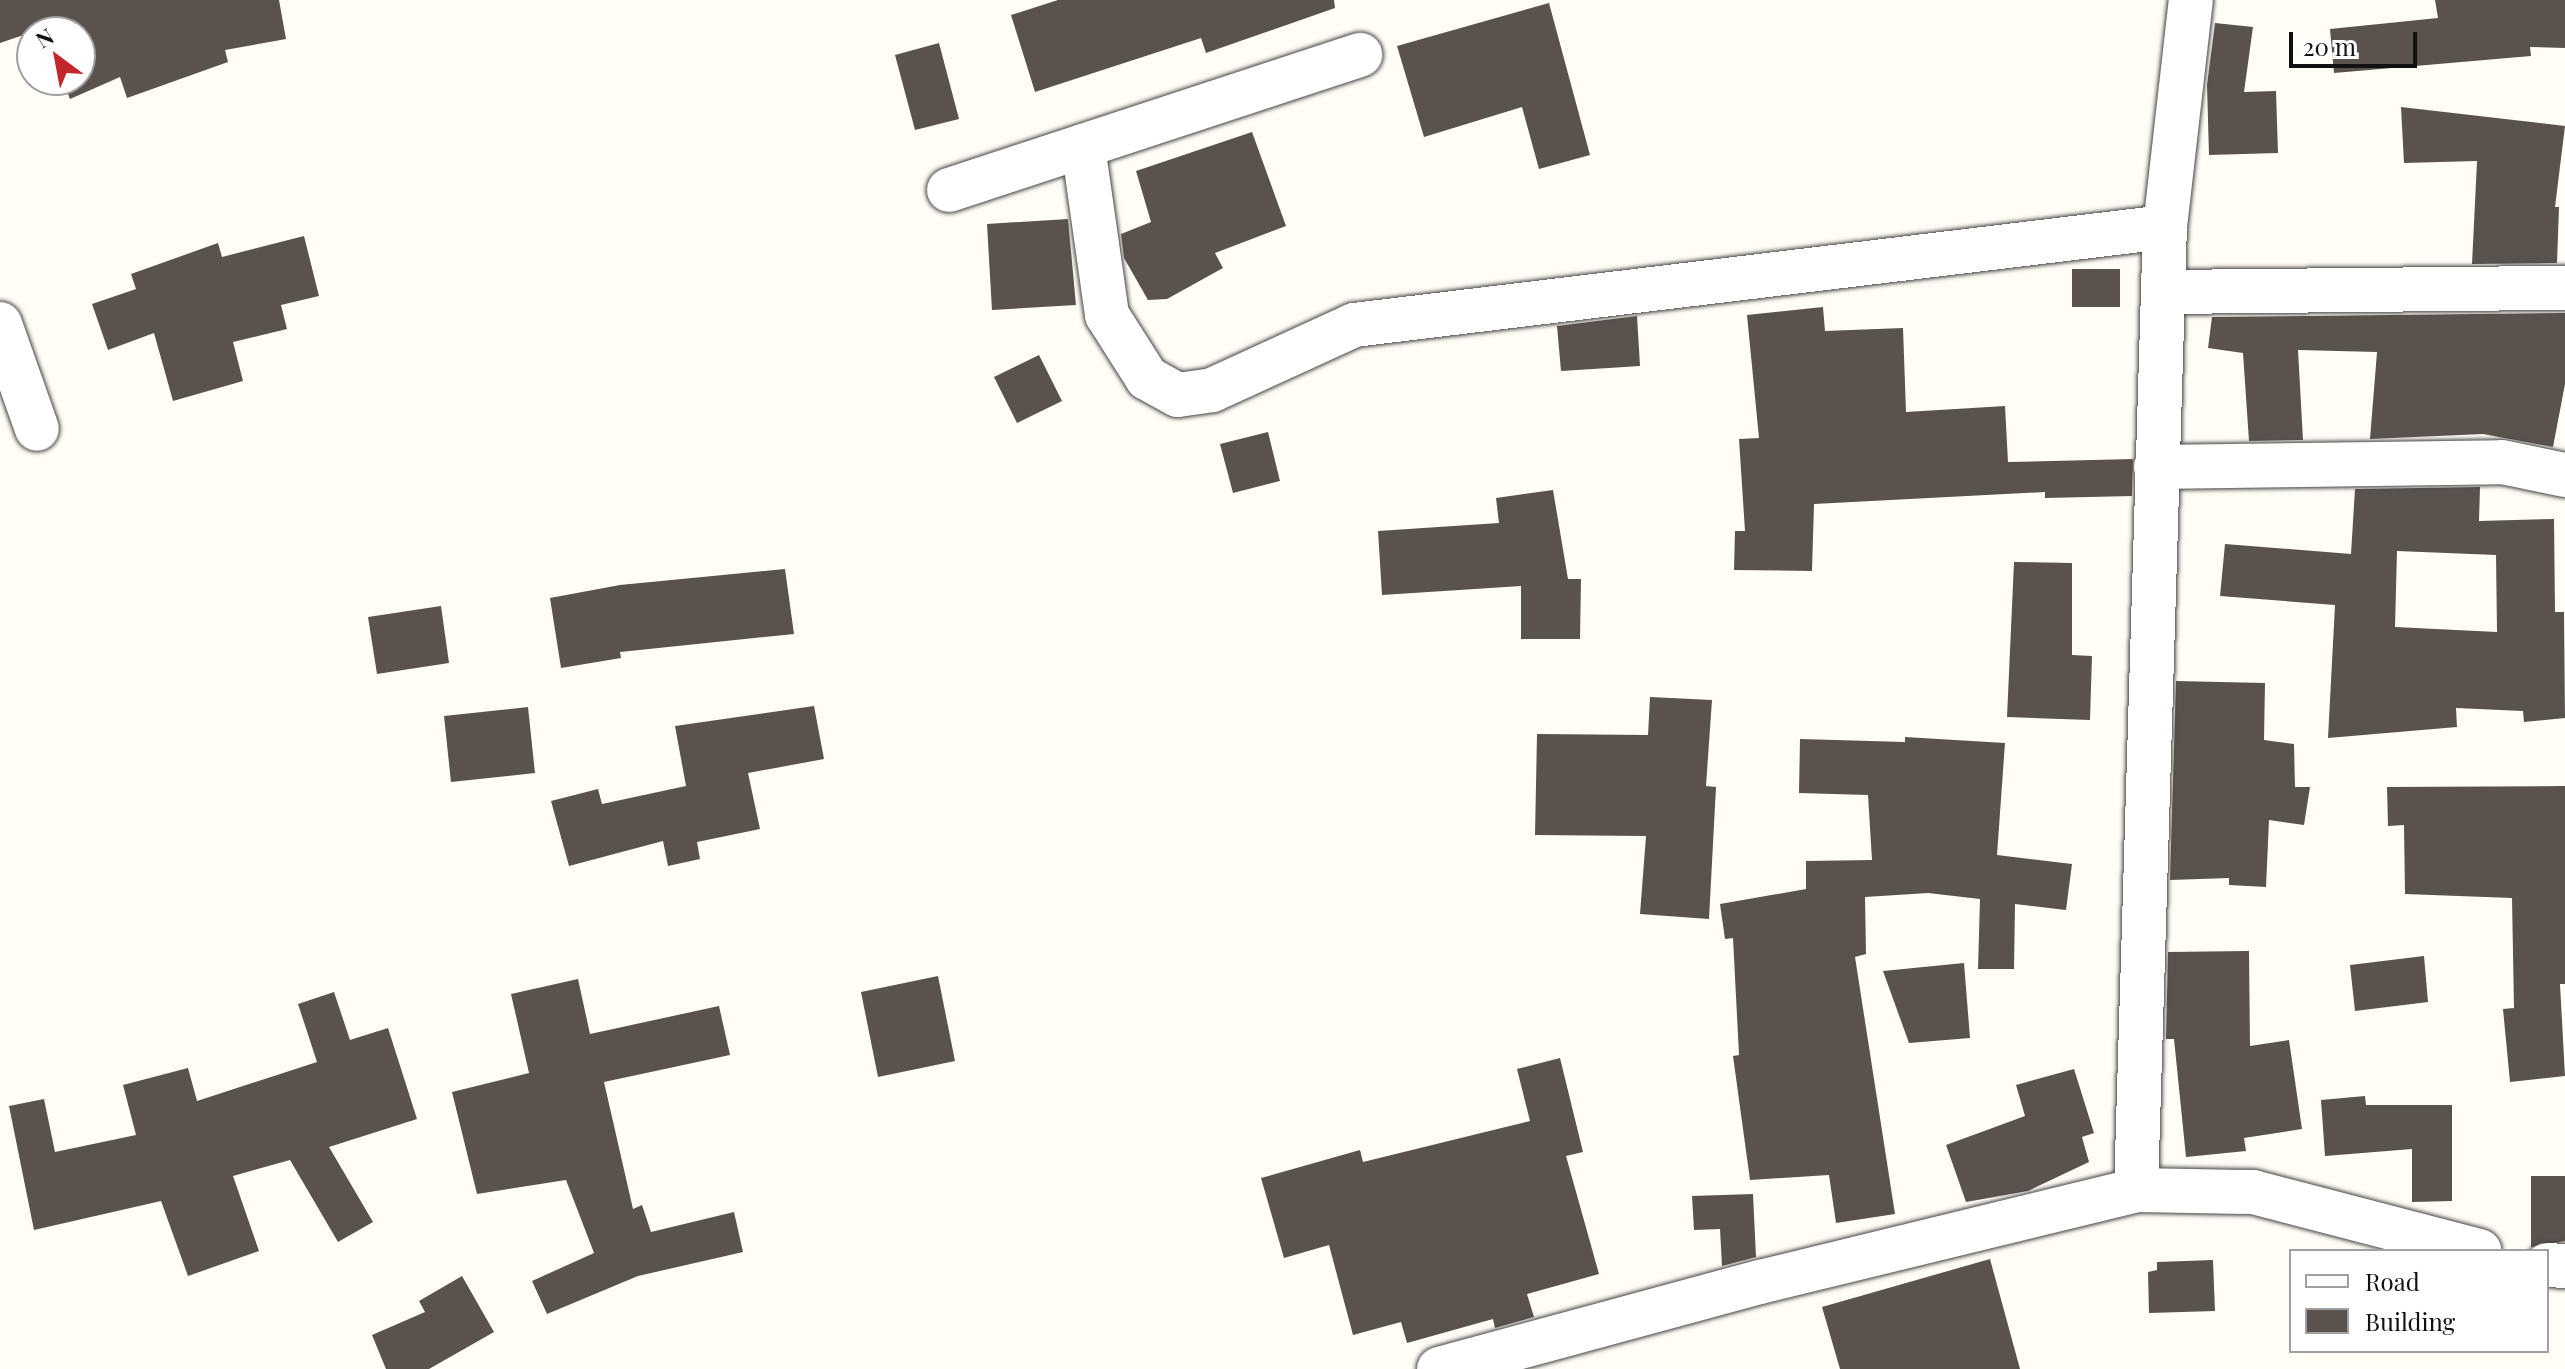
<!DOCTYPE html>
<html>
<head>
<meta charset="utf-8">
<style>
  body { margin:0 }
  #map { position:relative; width:2565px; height:1369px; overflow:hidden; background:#fffdf5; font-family:"Playfair Display",serif }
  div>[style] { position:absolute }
  .building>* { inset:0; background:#5a524d }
  .roads { filter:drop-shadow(0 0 2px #444) drop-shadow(0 0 2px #444) }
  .minor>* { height:44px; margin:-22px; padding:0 22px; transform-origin:22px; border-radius:22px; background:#fff }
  span { translate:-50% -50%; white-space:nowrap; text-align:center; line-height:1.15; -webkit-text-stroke:8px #fff; paint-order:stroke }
  .legend { position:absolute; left:2289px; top:1249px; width:260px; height:104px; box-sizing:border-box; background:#fff; border:2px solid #a0a0a0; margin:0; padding:10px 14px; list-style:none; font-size:24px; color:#111 }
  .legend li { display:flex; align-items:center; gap:16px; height:40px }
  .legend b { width:40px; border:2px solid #a0a0a0 }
  .north { position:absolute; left:16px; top:16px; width:80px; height:80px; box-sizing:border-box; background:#fff; border:2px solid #a0a0a0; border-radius:50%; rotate:328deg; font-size:22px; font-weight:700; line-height:32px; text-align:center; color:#111 }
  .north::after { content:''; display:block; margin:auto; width:28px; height:36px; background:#c4262e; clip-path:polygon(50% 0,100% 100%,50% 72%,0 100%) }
  .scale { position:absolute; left:2289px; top:32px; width:128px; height:36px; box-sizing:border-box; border:4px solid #111; border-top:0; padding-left:10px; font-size:24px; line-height:28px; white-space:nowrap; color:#111; -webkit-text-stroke:6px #fff; paint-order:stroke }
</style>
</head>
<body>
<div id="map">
  <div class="building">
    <i style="clip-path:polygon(0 0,279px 0,286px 39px,225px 50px,228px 62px,127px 98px,120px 77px,70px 99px,62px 80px,80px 80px,80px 32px,41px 29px,0 43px)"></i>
    <i style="clip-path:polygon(1058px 0,1334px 0,1335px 8px,1206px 53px,1201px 38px,1035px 92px,1011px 15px)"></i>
    <i style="clip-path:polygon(2435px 0,2565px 0,2565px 48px,2530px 47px,2531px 56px,2334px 73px,2330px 29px,2438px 18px)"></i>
    <i style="clip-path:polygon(1549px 3px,1590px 155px,1539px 169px,1522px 107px,1424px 137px,1397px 46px)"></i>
    <i style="clip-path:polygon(2215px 23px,2253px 27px,2244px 92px,2276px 91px,2278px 153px,2209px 155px,2207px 85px)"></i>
    <i style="clip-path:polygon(939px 43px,959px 119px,915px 130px,895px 55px)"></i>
    <i style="clip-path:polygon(2401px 107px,2565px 126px,2555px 207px,2559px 207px,2557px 263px,2472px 264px,2477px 161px,2404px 163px)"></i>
    <i style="clip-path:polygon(1252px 132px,1286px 226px,1215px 253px,1223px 268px,1167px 299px,1148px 300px,1124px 258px,1121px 234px,1151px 222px,1136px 171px)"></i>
    <i style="clip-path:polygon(1068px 219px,1076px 305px,992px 310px,987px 224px)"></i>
    <i style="clip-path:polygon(304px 236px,319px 296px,281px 305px,287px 329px,233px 342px,243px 381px,173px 401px,154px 333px,108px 350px,92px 304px,136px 289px,131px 274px,218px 243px,222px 257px)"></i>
    <i style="clip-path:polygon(2072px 269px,2120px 269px,2120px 307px,2072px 307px)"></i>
    <i style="clip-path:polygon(1823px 307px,1825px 331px,1903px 328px,1906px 412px,2005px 406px,2008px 462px,2133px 459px,2132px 496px,2045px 498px,2045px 492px,1814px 504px,1812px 571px,1734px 570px,1735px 531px,1745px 531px,1739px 439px,1759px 438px,1747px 315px)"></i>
    <i style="clip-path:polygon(2565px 313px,2565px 384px,2553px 447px,2483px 434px,2370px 439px,2377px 352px,2298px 350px,2303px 440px,2249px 441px,2243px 353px,2208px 348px,2212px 317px)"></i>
    <i style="clip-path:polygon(1637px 316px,1640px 366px,1561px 371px,1557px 326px)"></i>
    <i style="clip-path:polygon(1039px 355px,1062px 401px,1017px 423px,994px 377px)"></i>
    <i style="clip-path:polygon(1268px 432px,1280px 481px,1233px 493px,1220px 444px)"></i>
    <i style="clip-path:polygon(evenodd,2480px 487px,2479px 521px,2554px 519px,2555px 612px,2564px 612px,2565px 718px,2524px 722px,2523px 711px,2456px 708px,2457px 727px,2328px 738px,2335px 605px,2220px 596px,2225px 544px,2351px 554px,2355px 489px,2480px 487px,2397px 551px,2496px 555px,2497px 632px,2395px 627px,2397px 551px)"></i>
    <i style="clip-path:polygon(1553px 490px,1568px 579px,1581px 579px,1580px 639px,1521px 639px,1521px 586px,1382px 595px,1378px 531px,1499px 523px,1496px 498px)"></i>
    <i style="clip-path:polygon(2014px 562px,2072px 563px,2072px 655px,2092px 656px,2090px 720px,2007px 717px)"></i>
    <i style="clip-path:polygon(785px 569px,794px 634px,620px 652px,621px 658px,561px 668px,550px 598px,620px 585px)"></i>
    <i style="clip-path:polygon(441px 606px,449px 663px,377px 674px,368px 617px)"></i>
    <i style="clip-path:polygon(2176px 681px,2265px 683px,2264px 740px,2294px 744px,2295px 787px,2310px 787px,2304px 825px,2269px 820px,2266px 887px,2229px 885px,2229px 878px,2170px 880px)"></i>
    <i style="clip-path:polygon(1650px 697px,1712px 700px,1706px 786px,1716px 787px,1709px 919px,1640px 914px,1646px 836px,1535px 835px,1537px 734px,1648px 735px)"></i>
    <i style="clip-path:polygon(814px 706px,824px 759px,748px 773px,760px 829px,697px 842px,700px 859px,668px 866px,663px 841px,569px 866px,551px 801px,598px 789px,602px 804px,686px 786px,675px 726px)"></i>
    <i style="clip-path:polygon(528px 707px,535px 773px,451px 782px,444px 716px)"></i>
    <i style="clip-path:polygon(1905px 737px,2005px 743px,1997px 855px,2072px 864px,2066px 910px,2015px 904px,2014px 969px,1978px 969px,1980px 899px,1928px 893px,1865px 897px,1866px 954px,1855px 957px,1895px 1214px,1836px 1223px,1829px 1175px,1750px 1180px,1733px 1056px,1739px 1055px,1733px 938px,1725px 939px,1720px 904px,1806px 889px,1806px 861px,1872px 860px,1868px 795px,1799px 793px,1800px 739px,1905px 742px)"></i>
    <i style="clip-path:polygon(2565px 786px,2565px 984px,2560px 984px,2565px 1076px,2510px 1082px,2503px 1009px,2514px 1008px,2512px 898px,2405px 894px,2404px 825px,2388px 826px,2387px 787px)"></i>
    <i style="clip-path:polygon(2249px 951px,2250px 1046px,2289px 1040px,2302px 1129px,2244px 1138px,2246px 1151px,2186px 1157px,2174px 1039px,2166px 1039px,2168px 952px)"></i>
    <i style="clip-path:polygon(2424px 956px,2428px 1002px,2355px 1011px,2350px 965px)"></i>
    <i style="clip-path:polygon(1964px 963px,1970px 1038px,1909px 1043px,1883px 971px)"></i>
    <i style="clip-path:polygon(938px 976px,955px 1061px,878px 1077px,861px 992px)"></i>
    <i style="clip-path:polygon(578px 979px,590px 1034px,719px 1006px,730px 1055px,604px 1082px,633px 1209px,642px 1205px,651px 1232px,734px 1212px,743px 1252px,638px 1276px,547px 1314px,532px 1281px,594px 1253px,566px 1180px,477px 1194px,452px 1092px,529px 1073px,511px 994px)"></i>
    <i style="clip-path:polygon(334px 992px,350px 1040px,388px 1028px,417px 1119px,329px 1147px,373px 1222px,338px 1242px,290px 1160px,233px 1176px,259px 1251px,188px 1276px,161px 1201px,34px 1230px,9px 1106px,44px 1099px,55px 1152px,136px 1135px,123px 1085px,188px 1068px,197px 1101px,317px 1062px,298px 1004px)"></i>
    <i style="clip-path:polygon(1560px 1058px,1583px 1152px,1566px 1156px,1599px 1274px,1527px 1294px,1534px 1317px,1495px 1328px,1493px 1319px,1407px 1343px,1401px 1322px,1353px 1335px,1329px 1245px,1284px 1258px,1261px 1178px,1360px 1150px,1363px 1162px,1530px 1121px,1517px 1069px)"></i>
    <i style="clip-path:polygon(2074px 1069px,2094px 1133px,2082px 1137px,2089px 1162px,2028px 1191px,1966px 1202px,1946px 1145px,2025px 1116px,2016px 1085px)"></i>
    <i style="clip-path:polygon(2365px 1096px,2366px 1105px,2452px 1105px,2452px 1201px,2412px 1202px,2412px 1149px,2325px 1156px,2321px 1100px)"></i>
    <i style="clip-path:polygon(2531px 1176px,2565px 1176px,2565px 1241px,2531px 1247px)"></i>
    <i style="clip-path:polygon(1753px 1194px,1756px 1257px,1722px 1266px,1720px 1229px,1694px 1230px,1692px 1196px)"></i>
    <i style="clip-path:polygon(1990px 1259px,2020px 1369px,1840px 1369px,1822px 1307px)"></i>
    <i style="clip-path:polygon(2213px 1260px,2215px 1311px,2149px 1313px,2148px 1272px,2157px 1270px,2157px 1262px)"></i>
    <i style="clip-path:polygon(462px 1276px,494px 1332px,429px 1369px,386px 1369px,372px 1335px,425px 1312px,419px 1301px)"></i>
  </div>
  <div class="roads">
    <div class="minor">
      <i style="left:1083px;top:146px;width:171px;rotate:81.9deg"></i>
      <i style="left:1107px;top:315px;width:75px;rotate:57.6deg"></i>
      <i style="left:1147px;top:378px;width:35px;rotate:29deg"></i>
      <i style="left:1178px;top:395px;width:34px;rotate:-8deg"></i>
      <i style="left:1212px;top:390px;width:156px;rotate:-24.6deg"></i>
      <i style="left:1354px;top:325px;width:817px;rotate:-6.89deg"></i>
      <i style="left:949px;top:190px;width:433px;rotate:-18.2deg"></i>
      <i style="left:2165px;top:292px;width:400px;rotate:-0.6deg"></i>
      <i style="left:0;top:324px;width:111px;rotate:70.6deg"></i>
      <i style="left:2156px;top:467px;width:346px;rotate:-0.8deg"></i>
      <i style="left:2502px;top:462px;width:64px;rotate:11.7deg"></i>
      <i style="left:2136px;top:1190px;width:963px;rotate:-88.28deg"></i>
      <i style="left:2165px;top:227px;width:228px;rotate:-83.5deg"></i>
      <i style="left:2547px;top:1265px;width:18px;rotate:3deg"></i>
      <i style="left:1439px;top:1369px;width:333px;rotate:-15.2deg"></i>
      <i style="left:1760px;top:1282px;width:387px;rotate:-13.7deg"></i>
      <i style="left:2136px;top:1190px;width:117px;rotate:1deg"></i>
      <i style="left:2253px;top:1192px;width:234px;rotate:14.6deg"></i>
    </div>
  </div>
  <ul class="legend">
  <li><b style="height:10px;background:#fff"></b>Road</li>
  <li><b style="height:22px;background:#5a524d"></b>Building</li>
  </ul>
  <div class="north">N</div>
  <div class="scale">20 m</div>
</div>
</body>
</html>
